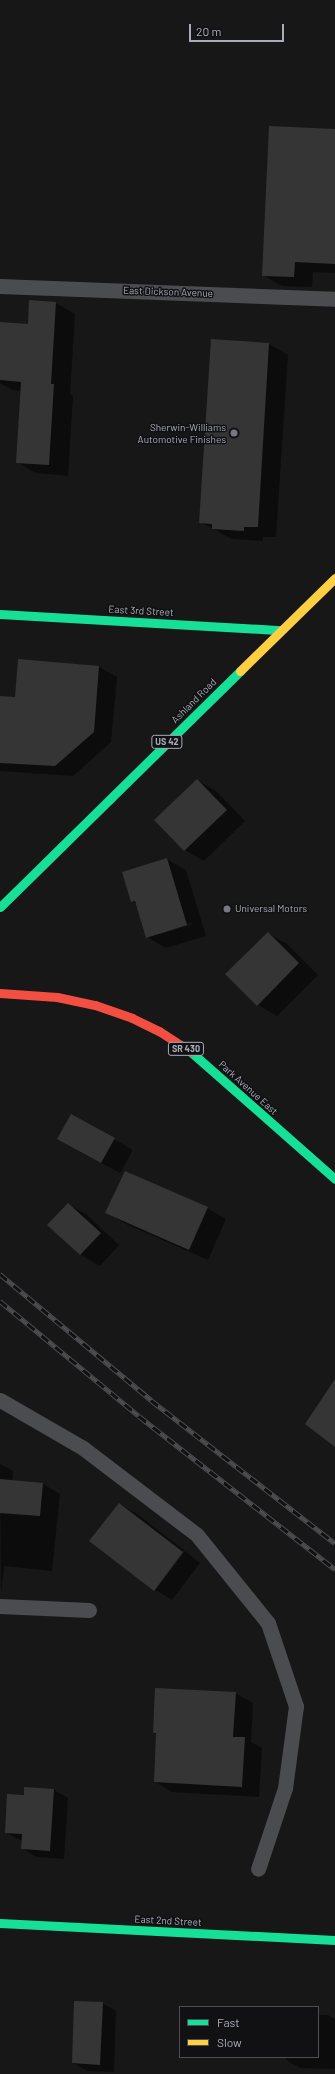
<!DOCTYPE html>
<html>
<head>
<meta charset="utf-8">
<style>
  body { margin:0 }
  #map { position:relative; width:335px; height:2074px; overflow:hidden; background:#171717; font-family:Barlow,sans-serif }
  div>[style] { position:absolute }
  .shadow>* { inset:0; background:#0007 }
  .building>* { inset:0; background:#353536 }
  .lane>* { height:15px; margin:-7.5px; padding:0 7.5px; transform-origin:7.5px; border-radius:7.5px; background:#4b4c50 }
  .fast>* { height:9px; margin:-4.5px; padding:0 4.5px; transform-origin:4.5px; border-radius:4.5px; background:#16e098 }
  .slow>* { height:9px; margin:-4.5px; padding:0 4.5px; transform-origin:4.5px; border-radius:4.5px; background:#ffcf43 }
  .jam>* { height:9px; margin:-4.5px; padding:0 4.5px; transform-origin:4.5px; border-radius:4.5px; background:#f24e42 }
  .rail>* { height:4.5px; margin-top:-2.25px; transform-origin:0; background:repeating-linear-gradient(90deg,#111113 0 9px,#4b4c4f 0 18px); box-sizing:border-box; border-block:1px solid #4b4c4f }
  .dots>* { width:11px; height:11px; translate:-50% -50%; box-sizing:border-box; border:2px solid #111113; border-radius:50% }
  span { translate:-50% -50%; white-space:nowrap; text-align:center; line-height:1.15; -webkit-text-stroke:3px #111113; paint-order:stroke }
  .shield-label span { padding:1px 3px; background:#111113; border:1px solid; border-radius:3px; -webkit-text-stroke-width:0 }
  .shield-label { font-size:9px; color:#a8adb8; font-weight:700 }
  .street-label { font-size:10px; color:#a8adb8 }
  .poi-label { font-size:10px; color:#a8adb8 }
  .right { translate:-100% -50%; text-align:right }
  .left { translate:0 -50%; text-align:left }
  .legend { position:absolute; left:179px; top:2006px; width:140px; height:52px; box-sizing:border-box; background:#111113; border:1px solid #4d4f55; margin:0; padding:5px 7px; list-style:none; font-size:12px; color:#a8adb8 }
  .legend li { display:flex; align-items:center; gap:8px; height:20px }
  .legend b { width:20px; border:1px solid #4d4f55 }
  .scale { position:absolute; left:189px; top:24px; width:95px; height:18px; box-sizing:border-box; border:2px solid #a8adb8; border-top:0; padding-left:5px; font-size:12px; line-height:14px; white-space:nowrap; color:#a8adb8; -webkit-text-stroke:3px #111113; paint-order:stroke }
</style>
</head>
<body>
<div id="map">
  <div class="shadow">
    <i style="clip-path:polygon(335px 130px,335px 273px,313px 272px,312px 287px,282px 286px,263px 275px)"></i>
    <i style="clip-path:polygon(30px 301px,56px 303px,75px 314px,70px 394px,73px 396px,68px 476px,36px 473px,17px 462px,21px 391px,13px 390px,0 383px,0 323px,29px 325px)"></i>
    <i style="clip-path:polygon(212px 340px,269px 344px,288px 355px,276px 537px,263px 537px,263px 541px,232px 539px,200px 522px)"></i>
    <i style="clip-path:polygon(18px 660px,99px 667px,117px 677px,111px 742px,73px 776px,0 771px,0 697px,16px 698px)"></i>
    <i style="clip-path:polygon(197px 780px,216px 791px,245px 821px,204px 861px,185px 850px,156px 820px)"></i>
    <i style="clip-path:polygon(evenodd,167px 859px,186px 870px,206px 936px,166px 948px,147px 937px,137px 904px,132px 902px,167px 859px,192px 923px,193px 924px,160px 934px,160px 932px,192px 923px)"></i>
    <i style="clip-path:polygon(268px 933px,287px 944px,318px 975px,277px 1016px,258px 1005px)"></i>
    <i style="clip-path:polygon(114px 1139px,133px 1150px,120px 1173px,77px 1150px)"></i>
    <i style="clip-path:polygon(68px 1204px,87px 1215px,119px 1245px,100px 1266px,81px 1255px,48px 1225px)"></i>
    <i style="clip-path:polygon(207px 1208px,226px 1219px,208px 1260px,126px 1224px,107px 1213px)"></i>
    <i style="clip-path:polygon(0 1464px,13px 1471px,12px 1481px,43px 1484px,60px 1494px,52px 1571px,4px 1566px,1px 1592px)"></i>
    <i style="clip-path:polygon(120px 1504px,137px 1514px,184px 1550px,154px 1589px)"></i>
    <i style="clip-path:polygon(185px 1551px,200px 1563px,172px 1600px,154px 1589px,156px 1589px)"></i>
    <i style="clip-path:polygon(235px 1693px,253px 1703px,251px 1742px,262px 1748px,259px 1797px,172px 1792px,155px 1782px,157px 1735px,154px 1733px)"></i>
    <i style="clip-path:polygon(25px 1788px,54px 1790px,68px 1798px,64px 1859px,36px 1857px,22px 1848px,22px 1841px,6px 1833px,25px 1796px)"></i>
    <i style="clip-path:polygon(102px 2003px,116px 2011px,114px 2072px,87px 2071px,73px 2063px)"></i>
    <i style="clip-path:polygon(318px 2015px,328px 2015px,335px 2019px,335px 2069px,300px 2068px,286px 2060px,286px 2057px,318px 2057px)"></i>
  </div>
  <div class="building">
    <i style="clip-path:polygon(269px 126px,335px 129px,335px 264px,295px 262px,294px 277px,262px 276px)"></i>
    <i style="clip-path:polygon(29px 300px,56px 302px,51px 384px,54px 384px,49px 465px,16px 463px,21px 382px,0 380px,0 322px,28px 324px)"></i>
    <i style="clip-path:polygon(211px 339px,269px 343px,258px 527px,244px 527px,244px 531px,212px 529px,212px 524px,199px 523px)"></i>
    <i style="clip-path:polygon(18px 659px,99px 666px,94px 732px,55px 766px,0 763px,0 696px,15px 697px)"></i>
    <i style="clip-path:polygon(197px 779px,227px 810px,184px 851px,154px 820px)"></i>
    <i style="clip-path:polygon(167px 858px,187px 925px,146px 938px,135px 901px,131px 902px,122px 872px)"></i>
    <i style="clip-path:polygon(268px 932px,299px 963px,257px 1006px,225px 974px)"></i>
    <i style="clip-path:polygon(71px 1114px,115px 1138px,101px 1163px,57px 1139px)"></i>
    <i style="clip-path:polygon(125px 1171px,208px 1207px,189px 1250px,105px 1213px)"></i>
    <i style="clip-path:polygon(68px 1203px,101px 1233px,80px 1255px,47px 1225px)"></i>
    <i style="clip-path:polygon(335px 1379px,335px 1447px,305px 1424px)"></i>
    <i style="clip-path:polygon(0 1479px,43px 1483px,40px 1516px,0 1513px)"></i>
    <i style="clip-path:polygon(119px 1503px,183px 1552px,154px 1591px,89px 1541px)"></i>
    <i style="clip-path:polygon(155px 1688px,236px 1692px,233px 1737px,245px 1737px,242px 1787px,154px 1782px,156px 1733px,153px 1733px)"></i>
    <i style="clip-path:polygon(24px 1787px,54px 1789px,50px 1851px,21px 1849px,22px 1834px,5px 1833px,7px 1794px,24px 1795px)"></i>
    <i style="clip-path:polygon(74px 2001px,103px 2002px,100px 2065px,72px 2063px)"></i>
  </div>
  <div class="lane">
    <i style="left:0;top:286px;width:335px;rotate:2.2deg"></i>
    <i style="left:0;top:1400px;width:96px;rotate:30deg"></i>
    <i style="left:83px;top:1448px;width:143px;rotate:37.3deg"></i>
    <i style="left:197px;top:1535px;width:113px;rotate:51.1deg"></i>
    <i style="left:268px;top:1623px;width:88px;rotate:71.4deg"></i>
    <i style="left:296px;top:1706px;width:83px;rotate:97.6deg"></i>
    <i style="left:285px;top:1788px;width:85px;rotate:108.4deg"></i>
    <i style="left:0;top:1606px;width:89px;rotate:2.6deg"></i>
  </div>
  <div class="fast">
    <i style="left:0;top:614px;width:281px;rotate:3.3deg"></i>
    <i style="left:0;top:907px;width:337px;rotate:-44.5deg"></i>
    <i style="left:191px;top:1052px;width:192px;rotate:41.4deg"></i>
    <i style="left:0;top:1923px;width:335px;rotate:2.9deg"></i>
  </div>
  <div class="slow">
    <i style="left:240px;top:671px;width:133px;rotate:-44.4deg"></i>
  </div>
  <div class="jam">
    <i style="left:0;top:993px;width:57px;rotate:4deg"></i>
    <i style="left:57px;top:997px;width:39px;rotate:12deg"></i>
    <i style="left:95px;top:1005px;width:39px;rotate:19deg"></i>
    <i style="left:132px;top:1018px;width:30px;rotate:26deg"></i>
    <i style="left:159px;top:1031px;width:38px;rotate:33deg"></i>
  </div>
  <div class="rail">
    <i style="left:0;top:1274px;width:197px;rotate:39.8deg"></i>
    <i style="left:151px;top:1400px;width:233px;rotate:37.9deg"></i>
    <i style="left:0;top:1301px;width:180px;rotate:39.6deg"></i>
    <i style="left:139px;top:1416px;width:249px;rotate:38deg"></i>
  </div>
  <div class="dots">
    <i style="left:234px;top:433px;background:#757880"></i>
    <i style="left:227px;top:909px;background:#757880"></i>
  </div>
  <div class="shield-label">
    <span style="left:167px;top:742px">US 42</span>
    <span style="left:186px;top:1049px">SR 430</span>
  </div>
  <div class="street-label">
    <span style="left:168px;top:292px;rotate:2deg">East Dickson Avenue</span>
    <span style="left:141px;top:611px;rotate:3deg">East 3rd Street</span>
    <span style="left:194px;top:701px;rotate:-45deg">Ashland Road</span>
    <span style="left:248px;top:1088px;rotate:42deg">Park Avenue East</span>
    <span style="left:168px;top:1921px;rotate:3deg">East 2nd Street</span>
  </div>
  <div class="poi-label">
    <span class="right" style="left:226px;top:433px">Sherwin-Williams<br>Automotive Finishes</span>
    <span class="left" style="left:235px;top:909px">Universal Motors</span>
  </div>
  <ul class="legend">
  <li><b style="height:5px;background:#16e098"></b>Fast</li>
  <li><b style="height:5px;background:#ffcf43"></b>Slow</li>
  </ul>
  <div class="scale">20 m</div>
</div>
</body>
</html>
